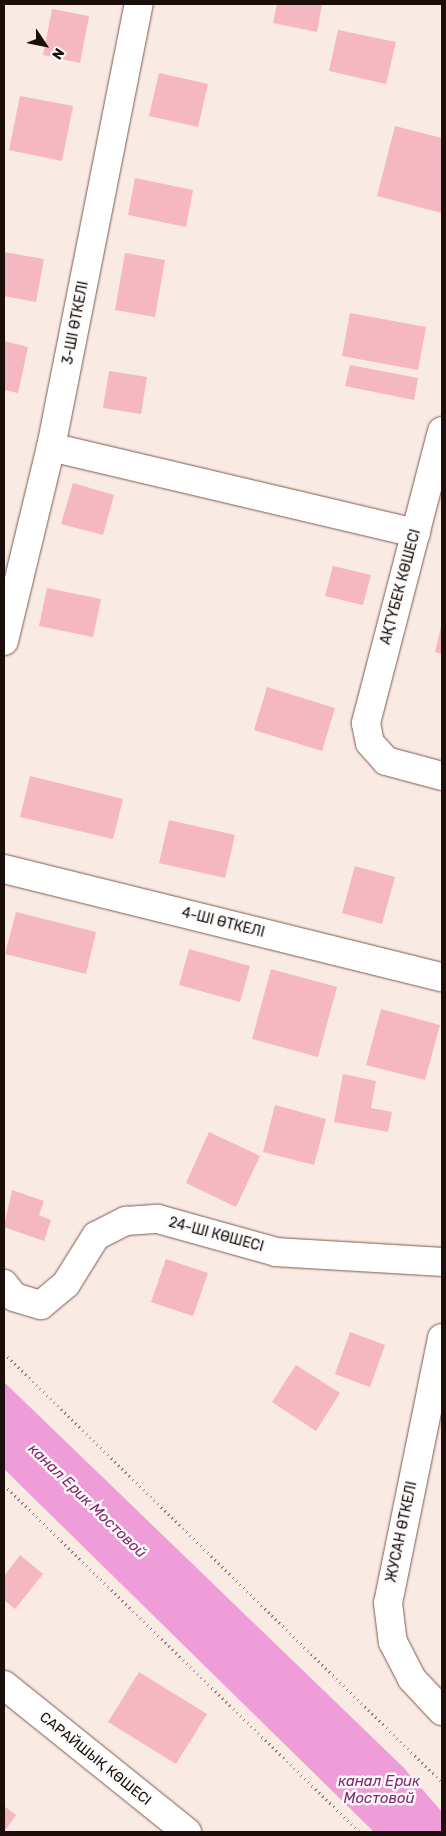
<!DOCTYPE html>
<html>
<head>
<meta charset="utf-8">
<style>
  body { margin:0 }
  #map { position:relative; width:446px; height:1836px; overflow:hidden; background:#faeae4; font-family:Rubik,sans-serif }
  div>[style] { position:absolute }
  .water>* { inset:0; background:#ee9dd8 }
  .building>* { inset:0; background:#f5b7c1 }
  .path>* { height:3px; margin-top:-1.5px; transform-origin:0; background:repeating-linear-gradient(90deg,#8b7c77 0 1px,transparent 0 5px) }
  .roads { filter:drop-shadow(0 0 1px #7c5a4f) drop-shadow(0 0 1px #7c5a4f) }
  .minor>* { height:28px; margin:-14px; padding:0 14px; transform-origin:14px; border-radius:14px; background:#fff }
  span { translate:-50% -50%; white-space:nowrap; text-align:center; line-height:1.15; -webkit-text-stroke:5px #fbfbfb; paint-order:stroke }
  .street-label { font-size:14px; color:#1c0e0a }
  .water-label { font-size:15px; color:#842670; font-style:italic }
  .frame { position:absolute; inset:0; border:5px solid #1c0e0a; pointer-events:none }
  .north { position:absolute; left:20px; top:20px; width:50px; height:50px; -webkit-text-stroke:4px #fbfbfb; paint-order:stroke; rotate:124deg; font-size:14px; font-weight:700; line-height:20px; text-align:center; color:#1c0e0a }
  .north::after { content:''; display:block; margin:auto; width:18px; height:22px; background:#1c0e0a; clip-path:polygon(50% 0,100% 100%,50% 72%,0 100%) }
</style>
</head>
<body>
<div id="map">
  <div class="water">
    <i style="clip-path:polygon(4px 1382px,403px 1767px,442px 1812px,442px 1832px,374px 1832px,4px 1469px)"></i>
  </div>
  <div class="building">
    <i style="clip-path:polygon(277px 4px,322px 4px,317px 32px,273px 23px)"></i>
    <i style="clip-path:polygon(52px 9px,89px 16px,80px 63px,43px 55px)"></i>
    <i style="clip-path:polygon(338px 30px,396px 42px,386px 84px,329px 71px)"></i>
    <i style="clip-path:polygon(159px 73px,208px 84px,198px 127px,149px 116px)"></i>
    <i style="clip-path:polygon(20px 96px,73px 106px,62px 161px,9px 150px)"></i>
    <i style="clip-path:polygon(395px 126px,442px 138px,442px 213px,377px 196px)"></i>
    <i style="clip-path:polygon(135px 178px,193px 190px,186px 227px,128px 215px)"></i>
    <i style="clip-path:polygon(4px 252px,44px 259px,36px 302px,4px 296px)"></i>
    <i style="clip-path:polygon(125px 253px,165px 260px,155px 317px,115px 310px)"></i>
    <i style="clip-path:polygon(350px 313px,426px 327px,418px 370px,342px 356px)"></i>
    <i style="clip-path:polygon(4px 341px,28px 347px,18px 393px,4px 390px)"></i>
    <i style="clip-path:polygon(350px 365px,418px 378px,414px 400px,345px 386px)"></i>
    <i style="clip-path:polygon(109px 371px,147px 377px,141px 414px,103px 408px)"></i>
    <i style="clip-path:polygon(73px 483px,114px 495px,103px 535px,61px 524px)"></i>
    <i style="clip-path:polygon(333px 566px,371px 575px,363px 605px,325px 596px)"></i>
    <i style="clip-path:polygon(47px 588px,101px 599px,93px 637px,39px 626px)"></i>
    <i style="clip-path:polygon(442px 623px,442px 654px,435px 652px)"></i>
    <i style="clip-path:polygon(267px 687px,335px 708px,322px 751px,254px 730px)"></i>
    <i style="clip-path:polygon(30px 776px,123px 799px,113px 839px,20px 817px)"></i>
    <i style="clip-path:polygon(169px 820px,235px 835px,225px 878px,159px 863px)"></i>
    <i style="clip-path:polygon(355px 866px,395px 877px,382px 924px,342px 913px)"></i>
    <i style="clip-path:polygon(16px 912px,96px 932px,86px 974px,5px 954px)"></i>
    <i style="clip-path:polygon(189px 949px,250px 966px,240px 1002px,179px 985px)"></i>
    <i style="clip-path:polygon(271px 969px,337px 987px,318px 1057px,252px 1039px)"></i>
    <i style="clip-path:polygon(381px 1009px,440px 1025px,425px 1080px,366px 1065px)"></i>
    <i style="clip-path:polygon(343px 1074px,376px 1081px,371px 1108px,392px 1112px,388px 1132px,334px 1122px)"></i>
    <i style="clip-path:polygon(275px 1105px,326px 1119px,314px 1165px,263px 1152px)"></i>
    <i style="clip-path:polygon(209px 1132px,260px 1156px,236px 1207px,186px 1183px)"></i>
    <i style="clip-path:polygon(12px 1190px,44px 1201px,39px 1215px,51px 1220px,44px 1241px,4px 1227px)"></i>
    <i style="clip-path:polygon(166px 1259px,208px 1273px,193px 1316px,151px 1302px)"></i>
    <i style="clip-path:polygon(350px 1332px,385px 1345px,370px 1387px,335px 1374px)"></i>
    <i style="clip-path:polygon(296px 1365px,340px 1393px,316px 1431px,272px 1402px)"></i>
    <i style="clip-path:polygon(20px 1555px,43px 1574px,15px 1609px,4px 1600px,4px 1576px)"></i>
    <i style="clip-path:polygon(139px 1672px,207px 1714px,176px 1764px,108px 1722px)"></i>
    <i style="clip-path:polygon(4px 1806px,16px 1815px,4px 1832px)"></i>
  </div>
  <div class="path">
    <i style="left:4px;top:1353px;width:613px;rotate:44.41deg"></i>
    <i style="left:4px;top:1485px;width:496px;rotate:44.3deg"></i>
  </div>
  <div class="roads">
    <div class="minor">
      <i style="left:442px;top:431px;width:302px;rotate:104.6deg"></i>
      <i style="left:366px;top:723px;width:20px;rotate:79deg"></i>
      <i style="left:370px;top:743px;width:24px;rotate:48deg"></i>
      <i style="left:386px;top:761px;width:58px;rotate:15deg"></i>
      <i style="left:51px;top:447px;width:375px;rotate:13.3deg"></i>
      <i style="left:4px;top:641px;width:200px;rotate:-76.4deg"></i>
      <i style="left:51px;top:447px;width:452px;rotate:-78.8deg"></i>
      <i style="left:4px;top:869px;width:451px;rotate:13.9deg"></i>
      <i style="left:4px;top:1284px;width:16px;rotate:52deg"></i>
      <i style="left:14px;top:1297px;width:28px;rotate:17deg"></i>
      <i style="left:41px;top:1305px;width:33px;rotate:-40deg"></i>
      <i style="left:66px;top:1284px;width:57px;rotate:-58deg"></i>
      <i style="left:96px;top:1236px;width:34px;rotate:-27deg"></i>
      <i style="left:126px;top:1221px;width:32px;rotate:-4deg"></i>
      <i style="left:158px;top:1219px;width:123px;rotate:15.6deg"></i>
      <i style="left:276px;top:1252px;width:166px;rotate:3.4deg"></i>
      <i style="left:442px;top:1338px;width:270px;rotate:101.5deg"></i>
      <i style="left:388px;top:1603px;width:39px;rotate:83deg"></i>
      <i style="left:393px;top:1642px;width:42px;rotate:62.8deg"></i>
      <i style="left:412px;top:1679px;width:44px;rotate:46.8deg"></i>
      <i style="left:4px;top:1685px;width:235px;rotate:38.8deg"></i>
    </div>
  </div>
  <div class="street-label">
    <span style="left:76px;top:323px;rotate:-79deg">3-ШI ӨТКЕЛI</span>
    <span style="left:401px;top:587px;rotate:-75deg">АҚТҮБЕК КӨШЕСI</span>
    <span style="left:223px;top:923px;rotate:14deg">4-ШI ӨТКЕЛI</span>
    <span style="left:216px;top:1235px;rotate:15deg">24-ШІ КӨШЕСI</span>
    <span style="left:402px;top:1532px;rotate:-78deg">ЖУСАН ӨТКЕЛІ</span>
    <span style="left:95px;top:1759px;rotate:39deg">САРАЙШЫҚ КӨШЕСІ</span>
  </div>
  <div class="water-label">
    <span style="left:87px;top:1501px;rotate:44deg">канал Ерик Мостовой</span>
    <span style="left:379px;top:1790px">канал Ерик<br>Мостовой</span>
  </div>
  <div class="frame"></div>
  <div class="north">N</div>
</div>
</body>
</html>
